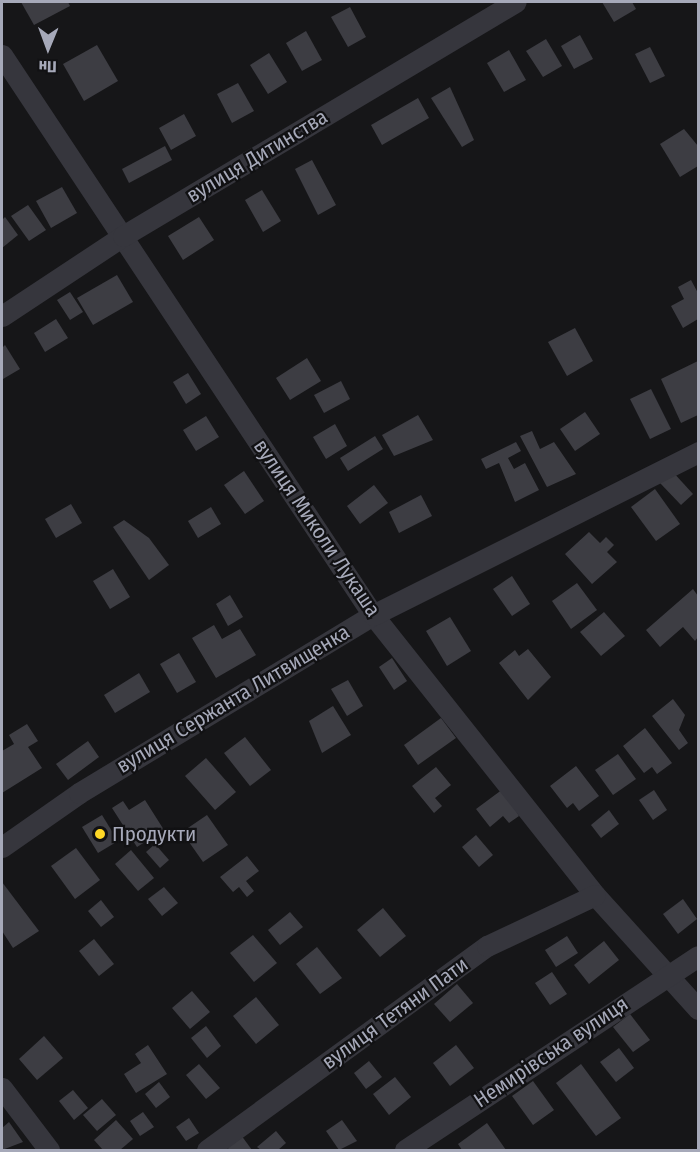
<!DOCTYPE html>
<html>
<head>
<meta charset="utf-8">
<style>
  body { margin:0 }
  #map { position:relative; width:700px; height:1152px; overflow:hidden; background:#161618; font-family:"Fira Sans Condensed",sans-serif }
  div>[style] { position:absolute }
  .building>* { inset:0; background:#3d3d43 }
  .minor>* { height:21px; margin:-10.5px; padding:0 10.5px; transform-origin:10.5px; border-radius:10.5px; background:#36363d }
  .dots>* { width:16px; height:16px; translate:-50% -50%; box-sizing:border-box; border:3px solid #111113; border-radius:50% }
  span { translate:-50% -50%; white-space:nowrap; text-align:center; line-height:1.15; -webkit-text-stroke:4.5px #111113; paint-order:stroke }
  .street-label { font-size:21px; color:#a6a9b9 }
  .poi-label { font-size:21px; color:#a6a9b9 }
  .left { translate:0 -50%; text-align:left }
  .frame { position:absolute; inset:0; border:3px solid #a6a9b9; pointer-events:none }
  .north { position:absolute; left:18px; top:18px; width:60px; height:60px; -webkit-text-stroke:4px #111113; paint-order:stroke; rotate:181deg; font-size:16px; font-weight:700; line-height:24px; text-align:center; color:#a6a9b9 }
  .north::after { content:''; display:block; margin:auto; width:21px; height:27px; background:#a6a9b9; clip-path:polygon(50% 0,100% 100%,50% 72%,0 100%) }
</style>
</head>
<body>
<div id="map">
  <div class="building">
    <i style="clip-path:polygon(21px 2px,68px 2px,70px 6px,34px 25px)"></i>
    <i style="clip-path:polygon(602px 2px,632px 2px,636px 9px,614px 22px)"></i>
    <i style="clip-path:polygon(350px 7px,366px 37px,348px 47px,331px 17px)"></i>
    <i style="clip-path:polygon(306px 31px,322px 60px,302px 71px,286px 43px)"></i>
    <i style="clip-path:polygon(580px 35px,593px 59px,574px 69px,561px 46px)"></i>
    <i style="clip-path:polygon(546px 39px,562px 66px,543px 77px,526px 51px)"></i>
    <i style="clip-path:polygon(97px 45px,118px 81px,84px 101px,63px 64px)"></i>
    <i style="clip-path:polygon(650px 47px,665px 76px,650px 83px,635px 54px)"></i>
    <i style="clip-path:polygon(509px 50px,526px 80px,504px 92px,487px 63px)"></i>
    <i style="clip-path:polygon(269px 53px,287px 82px,268px 94px,250px 65px)"></i>
    <i style="clip-path:polygon(238px 83px,254px 111px,232px 123px,217px 94px)"></i>
    <i style="clip-path:polygon(450px 87px,474px 140px,462px 147px,431px 98px)"></i>
    <i style="clip-path:polygon(418px 98px,429px 118px,382px 145px,371px 125px)"></i>
    <i style="clip-path:polygon(184px 114px,196px 136px,171px 150px,159px 128px)"></i>
    <i style="clip-path:polygon(684px 129px,698px 146px,698px 166px,680px 177px,660px 144px)"></i>
    <i style="clip-path:polygon(165px 146px,172px 160px,129px 183px,122px 169px)"></i>
    <i style="clip-path:polygon(312px 160px,336px 205px,318px 215px,295px 169px)"></i>
    <i style="clip-path:polygon(62px 187px,77px 213px,51px 228px,36px 201px)"></i>
    <i style="clip-path:polygon(262px 190px,281px 221px,263px 232px,245px 200px)"></i>
    <i style="clip-path:polygon(28px 205px,46px 230px,29px 241px,11px 216px)"></i>
    <i style="clip-path:polygon(5px 217px,18px 235px,2px 248px,2px 220px)"></i>
    <i style="clip-path:polygon(199px 217px,214px 240px,183px 260px,168px 236px)"></i>
    <i style="clip-path:polygon(117px 275px,133px 302px,93px 325px,77px 298px)"></i>
    <i style="clip-path:polygon(691px 280px,698px 293px,698px 319px,683px 328px,671px 306px,684px 299px,678px 287px)"></i>
    <i style="clip-path:polygon(70px 292px,83px 312px,70px 320px,57px 300px)"></i>
    <i style="clip-path:polygon(56px 319px,68px 338px,45px 352px,34px 333px)"></i>
    <i style="clip-path:polygon(575px 328px,593px 361px,567px 376px,548px 342px)"></i>
    <i style="clip-path:polygon(5px 345px,20px 369px,3px 379px,2px 348px)"></i>
    <i style="clip-path:polygon(307px 358px,321px 381px,290px 400px,276px 378px)"></i>
    <i style="clip-path:polygon(698px 361px,698px 415px,681px 423px,661px 379px)"></i>
    <i style="clip-path:polygon(188px 373px,201px 394px,186px 404px,173px 382px)"></i>
    <i style="clip-path:polygon(341px 381px,350px 399px,324px 413px,314px 395px)"></i>
    <i style="clip-path:polygon(651px 389px,671px 429px,650px 439px,630px 399px)"></i>
    <i style="clip-path:polygon(585px 412px,600px 434px,575px 451px,560px 429px)"></i>
    <i style="clip-path:polygon(418px 415px,433px 440px,394px 456px,382px 435px)"></i>
    <i style="clip-path:polygon(206px 416px,219px 437px,196px 451px,183px 430px)"></i>
    <i style="clip-path:polygon(335px 424px,347px 446px,326px 459px,313px 437px)"></i>
    <i style="clip-path:polygon(532px 431px,540px 449px,554px 442px,576px 474px,547px 487px,520px 436px)"></i>
    <i style="clip-path:polygon(375px 436px,383px 449px,348px 471px,340px 458px)"></i>
    <i style="clip-path:polygon(516px 442px,521px 451px,508px 458px,514px 469px,525px 463px,539px 490px,515px 502px,499px 463px,486px 469px,481px 459px)"></i>
    <i style="clip-path:polygon(244px 471px,264px 501px,245px 514px,224px 485px)"></i>
    <i style="clip-path:polygon(672px 471px,693px 494px,681px 505px,660px 483px)"></i>
    <i style="clip-path:polygon(374px 485px,388px 503px,360px 524px,347px 506px)"></i>
    <i style="clip-path:polygon(655px 489px,680px 524px,656px 541px,631px 507px)"></i>
    <i style="clip-path:polygon(421px 495px,432px 516px,399px 533px,389px 512px)"></i>
    <i style="clip-path:polygon(71px 504px,82px 523px,56px 538px,45px 519px)"></i>
    <i style="clip-path:polygon(211px 507px,221px 524px,198px 538px,188px 521px)"></i>
    <i style="clip-path:polygon(124px 520px,149px 538px,169px 565px,149px 580px,113px 527px)"></i>
    <i style="clip-path:polygon(589px 532px,600px 543px,606px 537px,614px 545px,607px 552px,617px 562px,592px 584px,565px 554px)"></i>
    <i style="clip-path:polygon(113px 569px,130px 597px,110px 609px,93px 581px)"></i>
    <i style="clip-path:polygon(512px 576px,530px 604px,512px 616px,493px 589px)"></i>
    <i style="clip-path:polygon(577px 583px,597px 610px,571px 629px,552px 601px)"></i>
    <i style="clip-path:polygon(693px 589px,698px 596px,698px 637px,695px 641px,683px 627px,660px 647px,646px 630px)"></i>
    <i style="clip-path:polygon(230px 595px,243px 617px,228px 626px,216px 604px)"></i>
    <i style="clip-path:polygon(604px 612px,625px 636px,601px 656px,580px 632px)"></i>
    <i style="clip-path:polygon(450px 617px,471px 651px,447px 666px,426px 631px)"></i>
    <i style="clip-path:polygon(214px 625px,222px 639px,240px 629px,256px 655px,216px 678px,192px 638px)"></i>
    <i style="clip-path:polygon(528px 649px,551px 677px,528px 700px,499px 663px,515px 650px,519px 656px)"></i>
    <i style="clip-path:polygon(179px 653px,196px 682px,177px 693px,160px 664px)"></i>
    <i style="clip-path:polygon(392px 658px,407px 681px,394px 690px,379px 667px)"></i>
    <i style="clip-path:polygon(139px 673px,150px 692px,115px 713px,104px 695px)"></i>
    <i style="clip-path:polygon(348px 680px,363px 706px,347px 716px,331px 689px)"></i>
    <i style="clip-path:polygon(673px 699px,685px 715px,679px 730px,688px 743px,679px 750px,652px 716px)"></i>
    <i style="clip-path:polygon(333px 706px,351px 735px,322px 753px,309px 721px)"></i>
    <i style="clip-path:polygon(441px 718px,456px 738px,418px 765px,404px 745px)"></i>
    <i style="clip-path:polygon(27px 724px,38px 741px,28px 747px,42px 768px,2px 793px,2px 751px,14px 744px,9px 735px)"></i>
    <i style="clip-path:polygon(645px 728px,672px 763px,657px 774px,652px 767px,644px 773px,623px 746px)"></i>
    <i style="clip-path:polygon(245px 737px,271px 770px,250px 786px,224px 753px)"></i>
    <i style="clip-path:polygon(88px 741px,99px 757px,68px 780px,56px 764px)"></i>
    <i style="clip-path:polygon(618px 754px,636px 779px,613px 795px,595px 770px)"></i>
    <i style="clip-path:polygon(206px 758px,236px 792px,215px 810px,185px 776px)"></i>
    <i style="clip-path:polygon(576px 766px,599px 796px,579px 811px,573px 803px,567px 808px,550px 786px)"></i>
    <i style="clip-path:polygon(436px 767px,451px 785px,435px 798px,442px 806px,434px 813px,412px 786px)"></i>
    <i style="clip-path:polygon(503px 789px,519px 816px,509px 823px,503px 816px,490px 827px,476px 809px)"></i>
    <i style="clip-path:polygon(654px 790px,667px 810px,653px 820px,639px 800px)"></i>
    <i style="clip-path:polygon(145px 800px,164px 830px,137px 847px,112px 808px,123px 801px,129px 810px)"></i>
    <i style="clip-path:polygon(609px 810px,619px 824px,601px 838px,591px 825px)"></i>
    <i style="clip-path:polygon(102px 815px,118px 841px,98px 853px,82px 827px)"></i>
    <i style="clip-path:polygon(207px 815px,228px 845px,203px 862px,182px 832px)"></i>
    <i style="clip-path:polygon(476px 835px,493px 855px,479px 867px,462px 847px)"></i>
    <i style="clip-path:polygon(155px 844px,169px 860px,160px 868px,146px 852px)"></i>
    <i style="clip-path:polygon(76px 848px,100px 880px,75px 899px,51px 866px)"></i>
    <i style="clip-path:polygon(131px 850px,154px 878px,138px 891px,115px 864px)"></i>
    <i style="clip-path:polygon(247px 856px,259px 871px,246px 881px,254px 891px,247px 897px,239px 887px,233px 892px,220px 877px)"></i>
    <i style="clip-path:polygon(2px 882px,39px 931px,13px 948px,2px 931px)"></i>
    <i style="clip-path:polygon(164px 887px,178px 903px,162px 916px,148px 899px)"></i>
    <i style="clip-path:polygon(683px 899px,697px 919px,678px 934px,663px 914px)"></i>
    <i style="clip-path:polygon(101px 900px,114px 917px,101px 927px,88px 911px)"></i>
    <i style="clip-path:polygon(383px 908px,406px 936px,380px 957px,357px 930px)"></i>
    <i style="clip-path:polygon(290px 912px,303px 927px,280px 945px,268px 930px)"></i>
    <i style="clip-path:polygon(253px 935px,277px 963px,254px 982px,230px 953px)"></i>
    <i style="clip-path:polygon(567px 936px,578px 953px,556px 967px,545px 950px)"></i>
    <i style="clip-path:polygon(94px 939px,114px 964px,99px 976px,79px 951px)"></i>
    <i style="clip-path:polygon(604px 941px,619px 960px,589px 984px,574px 965px)"></i>
    <i style="clip-path:polygon(317px 947px,342px 978px,320px 994px,296px 964px)"></i>
    <i style="clip-path:polygon(552px 972px,567px 994px,550px 1005px,535px 983px)"></i>
    <i style="clip-path:polygon(457px 984px,473px 1003px,450px 1022px,434px 1004px)"></i>
    <i style="clip-path:polygon(192px 991px,210px 1012px,190px 1029px,172px 1008px)"></i>
    <i style="clip-path:polygon(256px 997px,279px 1025px,256px 1044px,233px 1016px)"></i>
    <i style="clip-path:polygon(630px 1014px,650px 1040px,633px 1052px,613px 1027px)"></i>
    <i style="clip-path:polygon(206px 1026px,221px 1046px,207px 1058px,191px 1038px)"></i>
    <i style="clip-path:polygon(44px 1036px,63px 1058px,37px 1080px,19px 1059px)"></i>
    <i style="clip-path:polygon(148px 1045px,167px 1074px,136px 1093px,124px 1074px,141px 1063px,135px 1054px)"></i>
    <i style="clip-path:polygon(456px 1045px,474px 1068px,450px 1086px,433px 1063px)"></i>
    <i style="clip-path:polygon(619px 1048px,634px 1068px,616px 1082px,600px 1062px)"></i>
    <i style="clip-path:polygon(369px 1061px,382px 1077px,366px 1089px,354px 1073px)"></i>
    <i style="clip-path:polygon(199px 1064px,220px 1088px,206px 1099px,186px 1075px)"></i>
    <i style="clip-path:polygon(581px 1064px,621px 1118px,596px 1136px,556px 1083px)"></i>
    <i style="clip-path:polygon(395px 1077px,411px 1097px,389px 1115px,373px 1094px)"></i>
    <i style="clip-path:polygon(533px 1081px,554px 1110px,533px 1125px,512px 1096px)"></i>
    <i style="clip-path:polygon(159px 1082px,170px 1097px,156px 1108px,145px 1094px)"></i>
    <i style="clip-path:polygon(73px 1090px,88px 1108px,74px 1120px,59px 1101px)"></i>
    <i style="clip-path:polygon(102px 1099px,116px 1115px,97px 1131px,83px 1115px)"></i>
    <i style="clip-path:polygon(143px 1112px,154px 1127px,140px 1136px,130px 1121px)"></i>
    <i style="clip-path:polygon(189px 1118px,199px 1133px,186px 1141px,176px 1127px)"></i>
    <i style="clip-path:polygon(116px 1120px,133px 1139px,120px 1150px,103px 1150px,94px 1140px)"></i>
    <i style="clip-path:polygon(342px 1120px,357px 1141px,339px 1150px,326px 1131px)"></i>
    <i style="clip-path:polygon(9px 1122px,23px 1142px,2px 1150px,2px 1128px)"></i>
    <i style="clip-path:polygon(487px 1123px,506px 1150px,462px 1150px,458px 1144px)"></i>
    <i style="clip-path:polygon(276px 1131px,286px 1143px,278px 1150px,261px 1150px,257px 1147px)"></i>
    <i style="clip-path:polygon(241px 1135px,252px 1150px,229px 1150px,226px 1145px)"></i>
  </div>
  <div class="minor">
    <i style="left:2px;top:55px;width:672px;rotate:56.48deg"></i>
    <i style="left:373px;top:615px;width:357px;rotate:51.6deg"></i>
    <i style="left:595px;top:895px;width:154px;rotate:47.9deg"></i>
    <i style="left:2px;top:316px;width:145px;rotate:-33.5deg"></i>
    <i style="left:123px;top:236px;width:457px;rotate:-30.8deg"></i>
    <i style="left:2px;top:847px;width:94px;rotate:-35deg"></i>
    <i style="left:79px;top:793px;width:344px;rotate:-31.2deg"></i>
    <i style="left:373px;top:615px;width:364px;rotate:-26.6deg"></i>
    <i style="left:2px;top:1088px;width:78px;rotate:52.8deg"></i>
    <i style="left:207px;top:1150px;width:346px;rotate:-36.1deg"></i>
    <i style="left:487px;top:946px;width:119px;rotate:-25.3deg"></i>
    <i style="left:405px;top:1150px;width:351px;rotate:-33.5deg"></i>
  </div>
  <div class="dots">
    <i style="left:100px;top:834px;background:#ffd826"></i>
  </div>
  <div class="street-label">
    <span style="left:257px;top:156px;rotate:-31deg">вулиця Дитинства</span>
    <span style="left:317px;top:528px;rotate:56deg">вулиця Миколи Лукаша</span>
    <span style="left:233px;top:699px;rotate:-31deg">вулиця Сержанта Литвищенка</span>
    <span style="left:395px;top:1013px;rotate:-36deg">вулиця Тетяни Пати</span>
    <span style="left:551px;top:1052px;rotate:-34deg">Немирівська вулиця</span>
  </div>
  <div class="poi-label">
    <span class="left" style="left:112px;top:834px">Продукти</span>
  </div>
  <div class="frame"></div>
  <div class="north">Пн</div>
</div>
</body>
</html>
